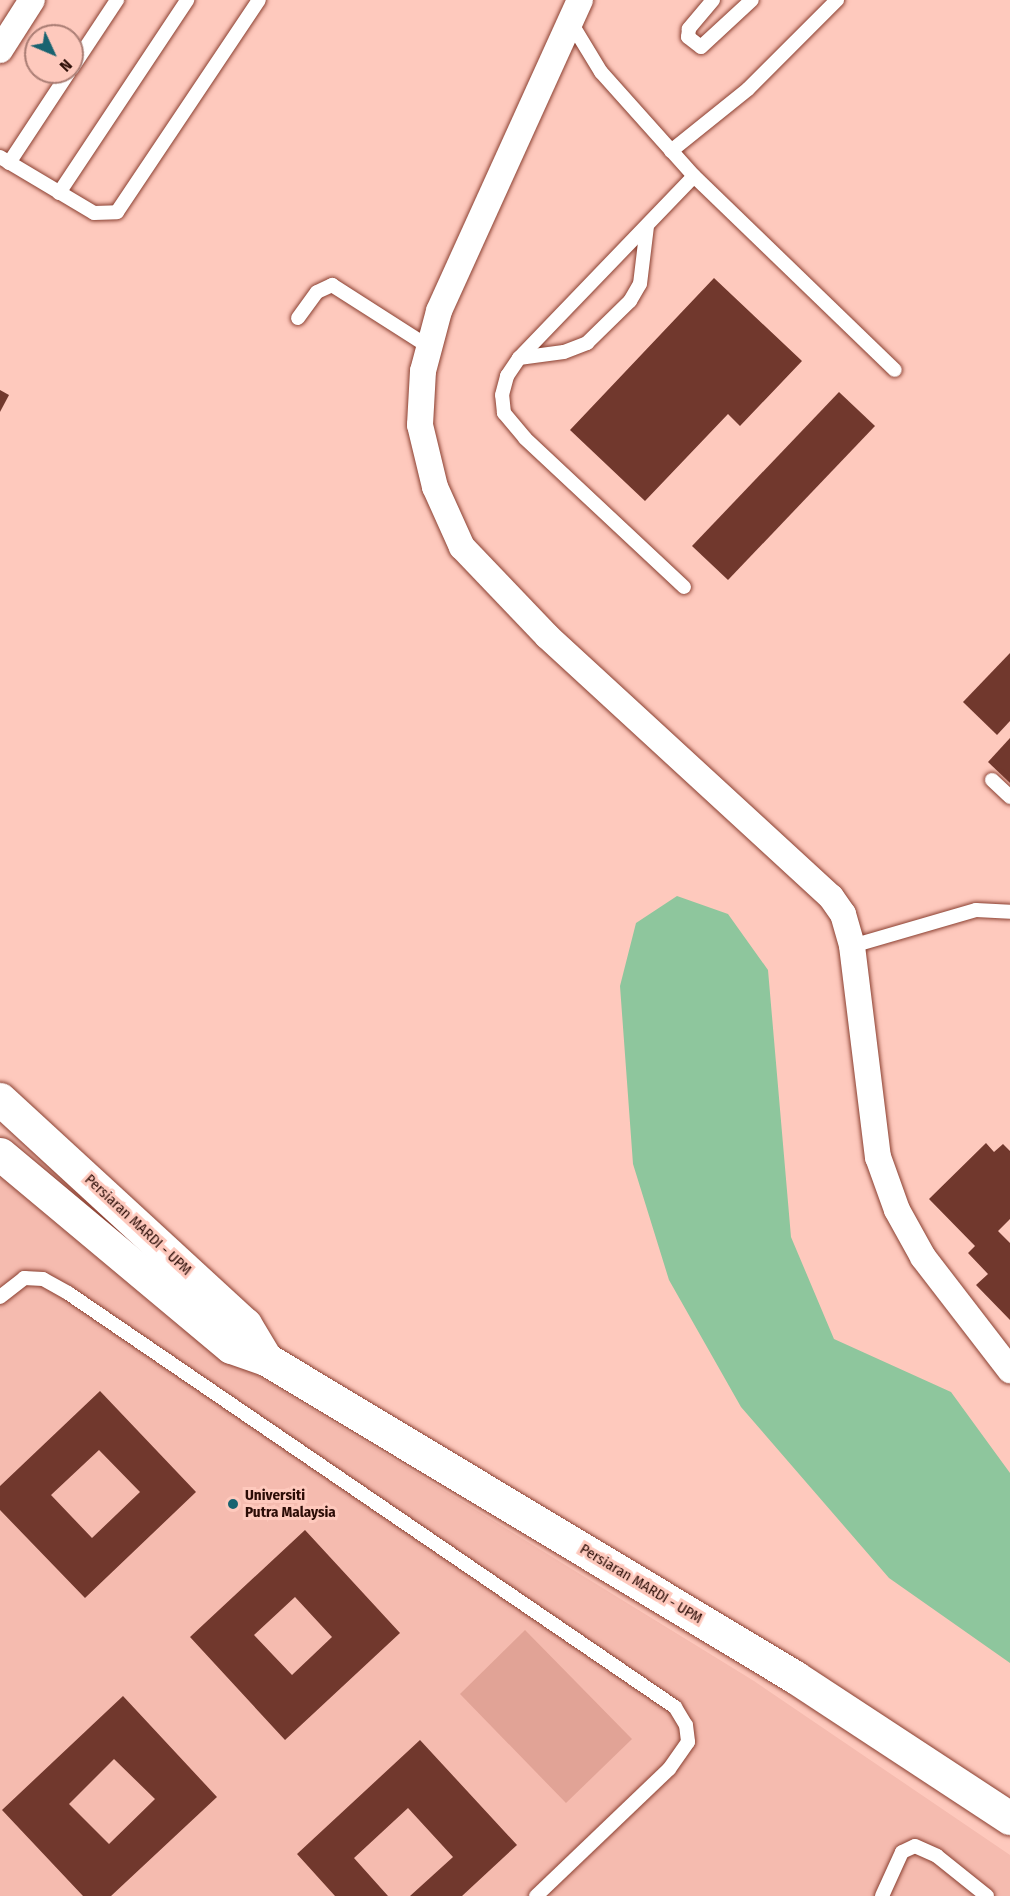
<!DOCTYPE html>
<html>
<head>
<meta charset="utf-8">
<style>
  body { margin:0 }
  #map { position:relative; width:1010px; height:1896px; overflow:hidden; background:#fec9bd; font-family:"Fira Sans Condensed",sans-serif }
  div>[style] { position:absolute }
  .built>* { inset:0; background:#f5bbaf }
  .green>* { inset:0; background:#e1a396 }
  .water>* { inset:0; background:#8ec69d }
  .building>* { inset:0; background:#71382d }
  .roads { filter:drop-shadow(0 0 2px #8a3f30) drop-shadow(0 0 2px #8a3f30) }
  .service>* { height:14px; margin:-7px; padding:0 7px; transform-origin:7px; border-radius:7px; background:#fff }
  .minor>* { height:26px; margin:-13px; padding:0 13px; transform-origin:13px; border-radius:13px; background:#fff }
  .tertiary>* { height:33px; margin:-16.5px; padding:0 16.5px; transform-origin:16.5px; border-radius:16.5px; background:#fff }
  .dots>* { width:16px; height:16px; translate:-50% -50%; box-sizing:border-box; border:3px solid #fec9bd; border-radius:50% }
  span { translate:-50% -50%; white-space:nowrap; text-align:center; line-height:1.15; -webkit-text-stroke:6px #fec9bd; paint-order:stroke }
  .street-label { font-size:15px; color:#2b0c06 }
  .poi-label { font-size:15px; color:#2b0c06; font-weight:700 }
  .left { translate:0 -50%; text-align:left }
  .north { position:absolute; left:24px; top:24px; width:60px; height:60px; box-sizing:border-box; background:#fec9bd; border:2px solid #aa7d74; border-radius:50%; rotate:134deg; font-size:16px; font-weight:700; line-height:24px; text-align:center; color:#2b0c06 }
  .north::after { content:''; display:block; margin:auto; width:21px; height:27px; background:#196370; clip-path:polygon(50% 0,100% 100%,50% 72%,0 100%) }
</style>
</head>
<body>
<div id="map">
  <div class="built">
    <i style="clip-path:polygon(0 1177px,180px 1328px,754px 1681px,1010px 1855px,1010px 1896px,0 1896px)"></i>
  </div>
  <div class="green">
    <i style="clip-path:polygon(525px 1630px,632px 1739px,566px 1803px,460px 1694px)"></i>
  </div>
  <div class="water">
    <i style="clip-path:polygon(677px 896px,728px 914px,768px 970px,791px 1237px,834px 1339px,951px 1392px,1010px 1473px,1010px 1663px,889px 1578px,741px 1407px,669px 1280px,633px 1164px,620px 986px,636px 923px)"></i>
  </div>
  <div class="building">
    <i style="clip-path:polygon(714px 278px,802px 361px,740px 426px,728px 414px,645px 501px,570px 430px)"></i>
    <i style="clip-path:polygon(0 390px,9px 395px,0 412px)"></i>
    <i style="clip-path:polygon(839px 392px,875px 426px,728px 580px,692px 546px)"></i>
    <i style="clip-path:polygon(1010px 653px,1010px 721px,997px 735px,963px 702px)"></i>
    <i style="clip-path:polygon(1010px 738px,1010px 783px,988px 762px)"></i>
    <i style="clip-path:polygon(986px 1143px,994px 1152px,1003px 1144px,1010px 1151px,1010px 1219px,998px 1231px,1010px 1243px,1010px 1320px,976px 1285px,988px 1274px,968px 1253px,975px 1246px,929px 1199px)"></i>
    <i style="clip-path:polygon(evenodd,100px 1391px,196px 1492px,85px 1598px,0 1510px,0 1486px,100px 1391px,99px 1450px,140px 1492px,92px 1538px,51px 1495px,99px 1450px)"></i>
    <i style="clip-path:polygon(evenodd,305px 1530px,400px 1633px,285px 1740px,190px 1637px,305px 1530px,295px 1597px,332px 1637px,292px 1675px,254px 1635px,295px 1597px)"></i>
    <i style="clip-path:polygon(evenodd,123px 1696px,217px 1797px,111px 1896px,83px 1896px,2px 1810px,123px 1696px,114px 1759px,155px 1799px,109px 1844px,69px 1804px,114px 1759px)"></i>
    <i style="clip-path:polygon(420px 1740px,517px 1845px,462px 1896px,410px 1896px,453px 1857px,408px 1808px,354px 1858px,388px 1896px,335px 1896px,297px 1854px)"></i>
  </div>
  <div class="roads">
    <div class="service">
      <i style="left:713px;top:0;width:38px;rotate:130deg"></i>
      <i style="left:689px;top:29px;width:8px;rotate:97deg"></i>
      <i style="left:688px;top:37px;width:16px;rotate:38deg"></i>
      <i style="left:701px;top:47px;width:69px;rotate:-42.7deg"></i>
      <i style="left:570px;top:21px;width:60px;rotate:58.7deg"></i>
      <i style="left:601px;top:72px;width:140px;rotate:48.2deg"></i>
      <i style="left:694px;top:176px;width:279px;rotate:44deg"></i>
      <i style="left:72px;top:68px;width:82px;rotate:-56.5deg"></i>
      <i style="left:671px;top:151px;width:99px;rotate:-38.8deg"></i>
      <i style="left:748px;top:89px;width:126px;rotate:-45deg"></i>
      <i style="left:0;top:157px;width:109px;rotate:30.8deg"></i>
      <i style="left:94px;top:213px;width:23px;rotate:-2deg"></i>
      <i style="left:117px;top:212px;width:255px;rotate:-56.2deg"></i>
      <i style="left:9px;top:163px;width:109px;rotate:-56.6deg"></i>
      <i style="left:59px;top:193px;width:232px;rotate:-56.4deg"></i>
      <i style="left:298px;top:318px;width:32px;rotate:-54deg"></i>
      <i style="left:317px;top:292px;width:17px;rotate:-25deg"></i>
      <i style="left:332px;top:285px;width:115px;rotate:32.6deg"></i>
      <i style="left:519px;top:358px;width:45px;rotate:-7.6deg"></i>
      <i style="left:564px;top:352px;width:25px;rotate:-21deg"></i>
      <i style="left:587px;top:343px;width:60px;rotate:-44.3deg"></i>
      <i style="left:630px;top:301px;width:20px;rotate:-60deg"></i>
      <i style="left:640px;top:284px;width:58px;rotate:-83.1deg"></i>
      <i style="left:684px;top:587px;width:218px;rotate:-136.9deg"></i>
      <i style="left:525px;top:438px;width:33px;rotate:-130deg"></i>
      <i style="left:504px;top:413px;width:18px;rotate:-96deg"></i>
      <i style="left:502px;top:395px;width:20px;rotate:-75deg"></i>
      <i style="left:507px;top:376px;width:22px;rotate:-56deg"></i>
      <i style="left:519px;top:358px;width:252px;rotate:-46.1deg"></i>
      <i style="left:992px;top:780px;width:25px;rotate:43deg"></i>
      <i style="left:852px;top:946px;width:129px;rotate:-16.2deg"></i>
      <i style="left:976px;top:910px;width:34px;rotate:3deg"></i>
      <i style="left:0;top:1297px;width:31px;rotate:-38deg"></i>
      <i style="left:24px;top:1278px;width:19px;rotate:3deg"></i>
      <i style="left:43px;top:1279px;width:29px;rotate:29deg"></i>
      <i style="left:68px;top:1293px;width:735px;rotate:34.3deg"></i>
      <i style="left:675px;top:1707px;width:21px;rotate:59deg"></i>
      <i style="left:686px;top:1725px;width:17px;rotate:83deg"></i>
      <i style="left:688px;top:1742px;width:33px;rotate:125deg"></i>
      <i style="left:669px;top:1769px;width:184px;rotate:136.3deg"></i>
      <i style="left:882px;top:1896px;width:48px;rotate:-65.6deg"></i>
      <i style="left:902px;top:1852px;width:14px;rotate:-25deg"></i>
      <i style="left:915px;top:1846px;width:24px;rotate:24deg"></i>
      <i style="left:937px;top:1856px;width:64px;rotate:38.7deg"></i>
    </div>
    <div class="minor">
      <i style="left:580px;top:0;width:341px;rotate:114.4deg"></i>
      <i style="left:439px;top:311px;width:62px;rotate:104.9deg"></i>
      <i style="left:423px;top:371px;width:54px;rotate:93.2deg"></i>
      <i style="left:420px;top:425px;width:64px;rotate:76.4deg"></i>
      <i style="left:435px;top:487px;width:66px;rotate:65.8deg"></i>
      <i style="left:462px;top:547px;width:123px;rotate:46.3deg"></i>
      <i style="left:547px;top:636px;width:386px;rotate:42.6deg"></i>
      <i style="left:831px;top:897px;width:21px;rotate:55deg"></i>
      <i style="left:843px;top:914px;width:33px;rotate:74deg"></i>
      <i style="left:852px;top:946px;width:213px;rotate:83deg"></i>
      <i style="left:878px;top:1157px;width:56px;rotate:70.3deg"></i>
      <i style="left:897px;top:1210px;width:54px;rotate:61deg"></i>
      <i style="left:923px;top:1257px;width:143px;rotate:52.4deg"></i>
      <i style="left:0;top:50px;width:59px;rotate:-57.4deg"></i>
    </div>
    <div class="tertiary">
      <i style="left:0;top:1099px;width:333px;rotate:42.6deg"></i>
      <i style="left:245px;top:1324px;width:41px;rotate:59deg"></i>
      <i style="left:0;top:1154px;width:301px;rotate:39.9deg"></i>
      <i style="left:231px;top:1347px;width:37px;rotate:19deg"></i>
      <i style="left:266px;top:1359px;width:617px;rotate:31.01deg"></i>
      <i style="left:795px;top:1677px;width:257px;rotate:33.3deg"></i>
    </div>
  </div>
  <div class="dots">
    <i style="left:233px;top:1504px;background:#196370"></i>
  </div>
  <div class="street-label">
    <span style="left:138px;top:1225px;rotate:43deg">Persiaran MARDI - UPM</span>
    <span style="left:641px;top:1584px;rotate:31deg">Persiaran MARDI - UPM</span>
  </div>
  <div class="poi-label">
    <span class="left" style="left:245px;top:1504px">Universiti<br>Putra Malaysia</span>
  </div>
  <div class="north">N</div>
</div>
</body>
</html>
